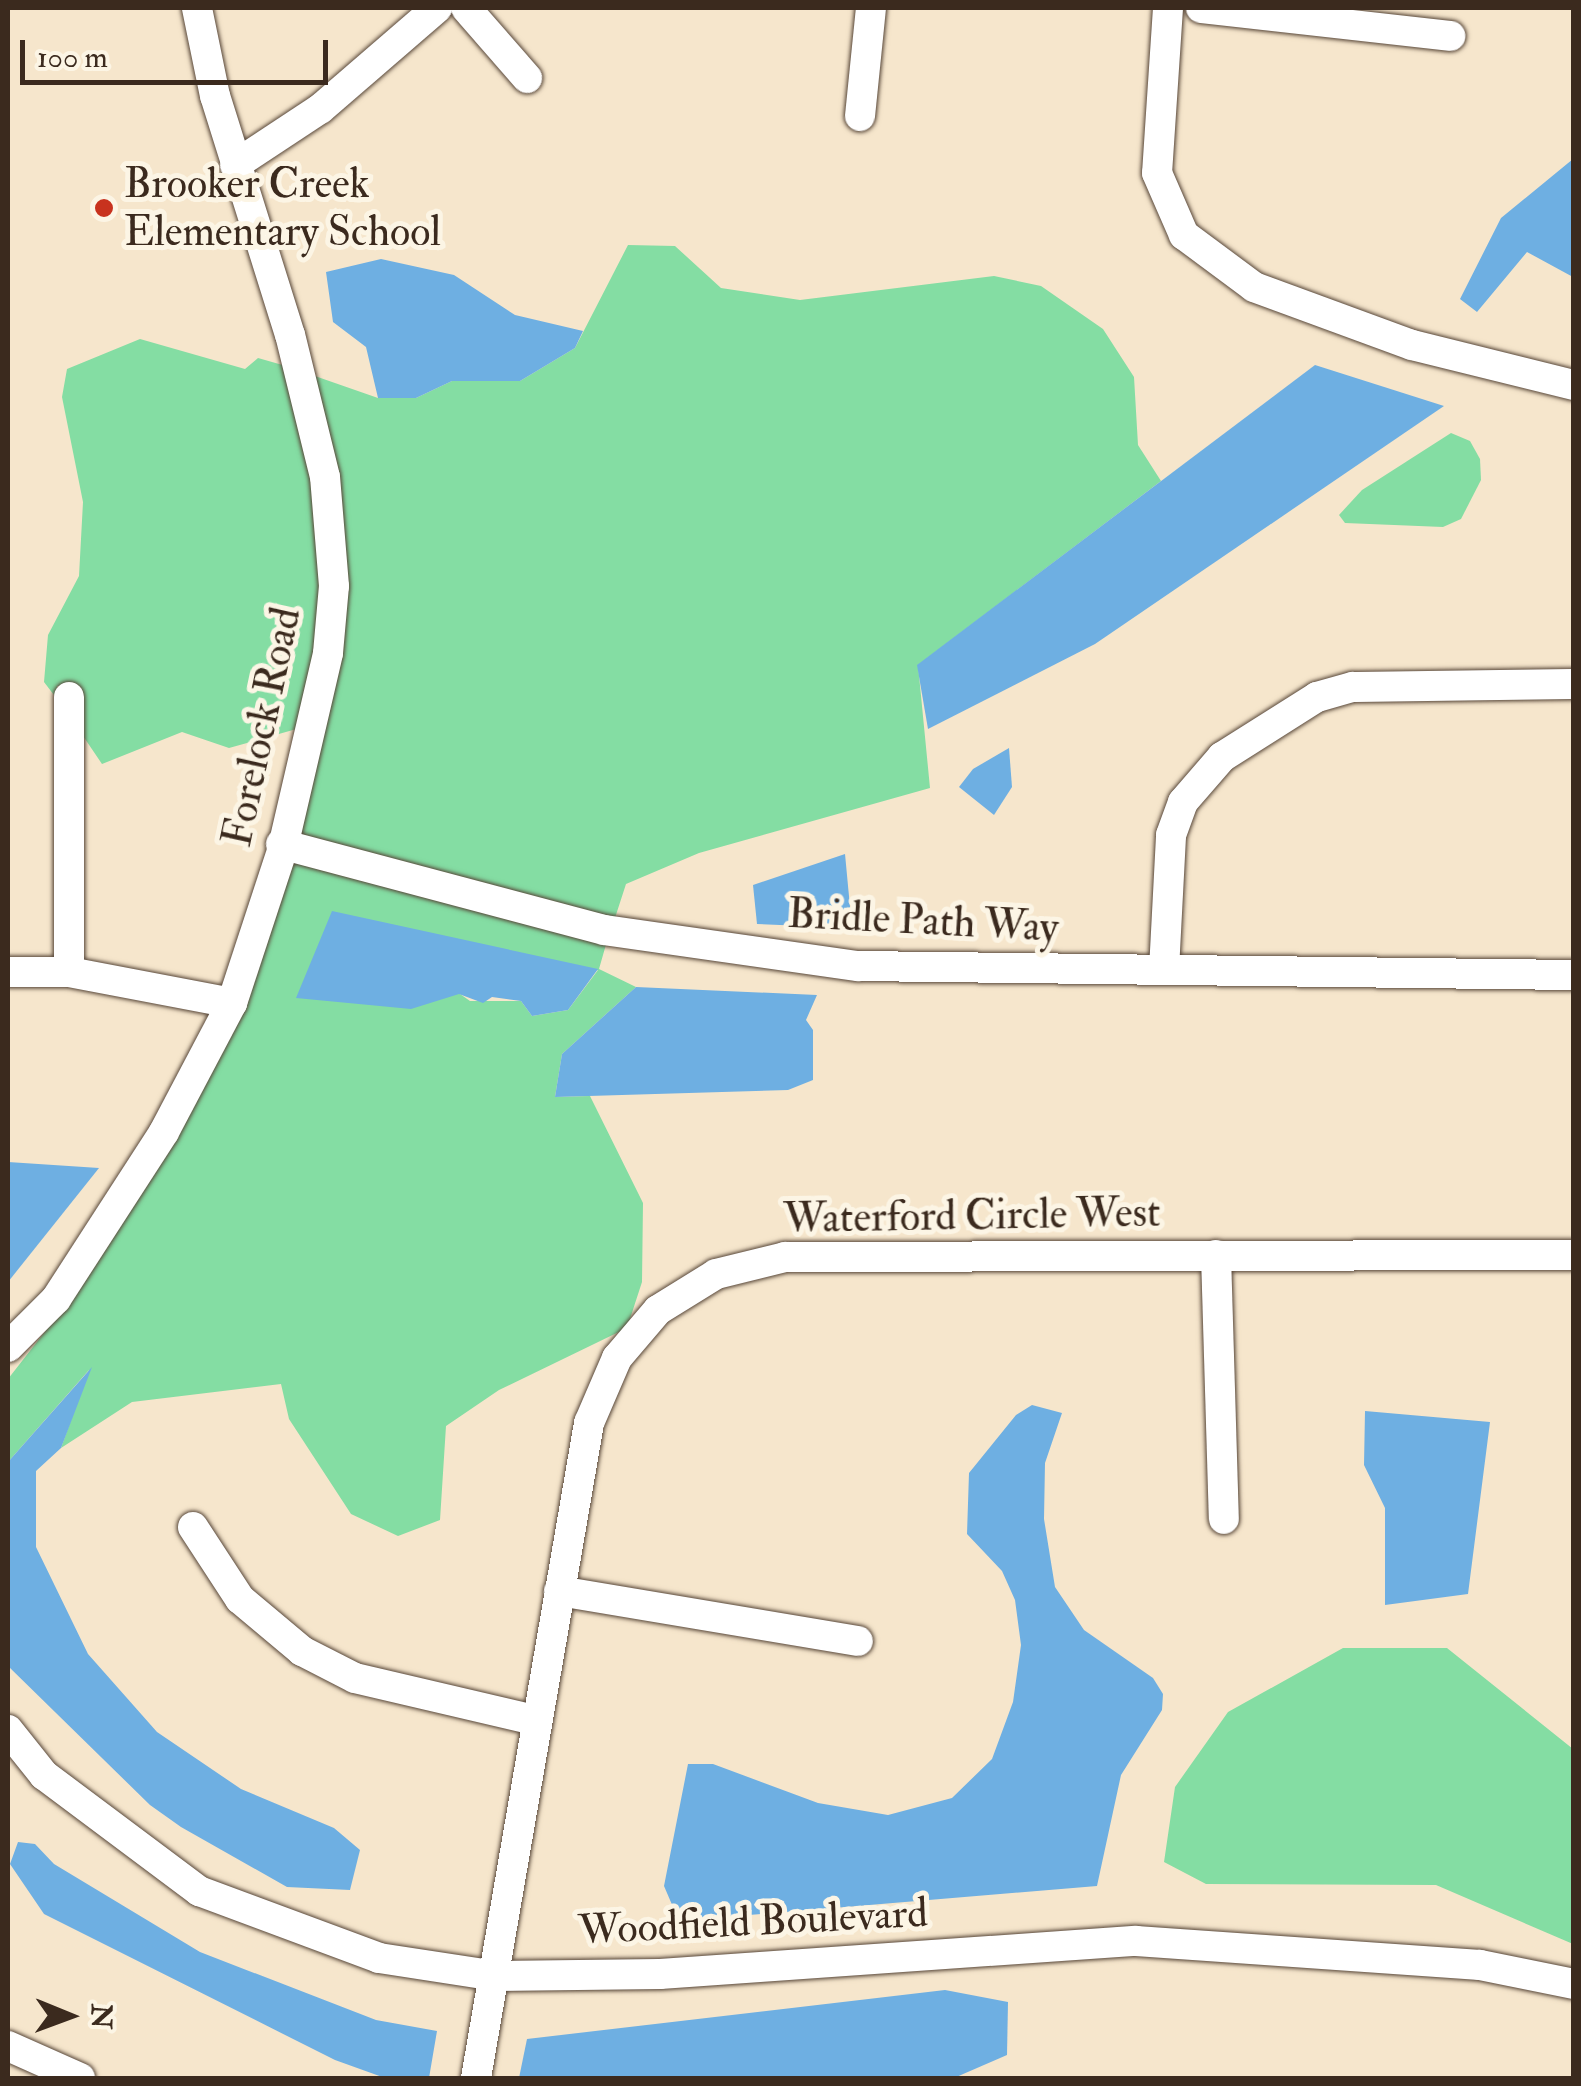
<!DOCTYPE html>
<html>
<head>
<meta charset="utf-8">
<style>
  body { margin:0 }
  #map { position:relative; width:1581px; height:2086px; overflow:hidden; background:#f6e6cc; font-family:"IM FELL Double Pica",serif }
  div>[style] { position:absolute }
  .green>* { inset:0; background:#84dda3 }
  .water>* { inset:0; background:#6eafe2 }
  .roads { filter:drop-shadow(0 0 2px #574638) drop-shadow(0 0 2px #574638) }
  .minor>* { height:30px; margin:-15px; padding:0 15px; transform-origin:15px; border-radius:15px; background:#fff }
  .dots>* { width:28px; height:28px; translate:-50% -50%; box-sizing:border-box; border:5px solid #fcf5e5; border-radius:50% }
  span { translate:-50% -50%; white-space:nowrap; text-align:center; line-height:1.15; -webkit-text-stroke:10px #fcf5e5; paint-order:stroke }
  .poi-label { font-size:42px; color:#3b2a1e }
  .left { translate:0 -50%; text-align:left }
  .street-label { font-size:42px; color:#3b2a1e }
  .frame { position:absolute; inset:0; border:10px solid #3b2a1e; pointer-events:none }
  .north { position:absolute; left:20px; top:1966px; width:100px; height:100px; -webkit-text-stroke:8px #fcf5e5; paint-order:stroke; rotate:91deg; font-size:28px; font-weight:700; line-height:40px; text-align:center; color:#3b2a1e }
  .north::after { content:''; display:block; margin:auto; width:35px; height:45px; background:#3b2a1e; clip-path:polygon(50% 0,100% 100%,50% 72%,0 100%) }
  .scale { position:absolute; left:20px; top:40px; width:308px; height:45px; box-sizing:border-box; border:5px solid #3b2a1e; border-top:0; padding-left:12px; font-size:30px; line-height:35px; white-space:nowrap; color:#3b2a1e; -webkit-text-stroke:8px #fcf5e5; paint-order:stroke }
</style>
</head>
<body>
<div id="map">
  <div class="green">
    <i style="clip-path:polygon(628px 245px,675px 246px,721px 288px,800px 300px,994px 276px,1041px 286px,1103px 329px,1134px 377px,1138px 445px,1161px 481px,918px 665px,930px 788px,699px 853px,626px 884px,614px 921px,296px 837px,339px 655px,312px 375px,378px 398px,416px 398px,452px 381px,520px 381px,575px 348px)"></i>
    <i style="clip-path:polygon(140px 339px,245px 369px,258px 358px,286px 366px,313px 479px,322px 585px,316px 651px,300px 728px,229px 748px,182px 732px,102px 764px,81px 733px,81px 687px,57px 686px,57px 699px,44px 682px,48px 635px,79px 576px,83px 502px,62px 397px,67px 369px)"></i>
    <i style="clip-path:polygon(1451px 433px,1470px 441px,1480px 459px,1481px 480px,1461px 519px,1443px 527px,1345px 523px,1339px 515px,1362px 490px)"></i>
    <i style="clip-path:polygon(evenodd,292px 858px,607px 941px,599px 969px,636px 987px,562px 1054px,555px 1097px,590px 1096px,643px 1203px,642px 1282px,627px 1328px,499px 1390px,446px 1426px,440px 1520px,398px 1536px,351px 1514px,289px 1419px,281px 1384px,132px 1402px,61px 1448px,89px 1370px,8px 1462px,8px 1379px,65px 1306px,292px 858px,598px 970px,568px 1010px,532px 1016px,521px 1001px,470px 1001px,460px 994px,598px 970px)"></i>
    <i style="clip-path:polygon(1343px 1648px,1447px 1648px,1573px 1749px,1573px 1944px,1436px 1885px,1206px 1884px,1164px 1862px,1175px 1787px,1228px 1712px)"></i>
  </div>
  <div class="water">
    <i style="clip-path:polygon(1573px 159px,1573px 277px,1527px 252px,1477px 312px,1460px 299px,1501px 218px)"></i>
    <i style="clip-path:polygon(381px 259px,454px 275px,515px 315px,583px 331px,575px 348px,520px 381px,452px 381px,416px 398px,378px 398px,366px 347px,333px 322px,326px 272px)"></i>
    <i style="clip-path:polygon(1315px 365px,1444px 406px,1095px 644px,928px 729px,917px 665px)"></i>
    <i style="clip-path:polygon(1009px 748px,1012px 787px,994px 815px,959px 787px,973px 769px)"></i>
    <i style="clip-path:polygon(845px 854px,852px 928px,757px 924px,753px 885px)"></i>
    <i style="clip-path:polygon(332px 911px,598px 969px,568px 1010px,532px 1016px,521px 1001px,492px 997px,483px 1003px,459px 994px,411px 1009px,296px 998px)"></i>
    <i style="clip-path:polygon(636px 987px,817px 995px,806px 1020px,813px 1030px,813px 1080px,788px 1090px,555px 1097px,562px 1054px)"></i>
    <i style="clip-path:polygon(8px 1162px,99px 1168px,8px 1282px)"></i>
    <i style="clip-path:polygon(92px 1367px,61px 1448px,36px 1471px,36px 1547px,88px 1654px,157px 1732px,241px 1789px,334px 1828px,360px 1850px,350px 1890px,287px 1887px,181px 1827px,150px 1805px,8px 1666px,8px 1462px)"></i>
    <i style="clip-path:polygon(1032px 1405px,1062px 1413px,1045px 1463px,1044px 1519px,1055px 1587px,1084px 1630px,1153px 1678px,1163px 1694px,1162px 1710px,1121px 1775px,1097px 1886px,689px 1920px,673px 1907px,664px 1886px,688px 1764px,713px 1764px,818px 1803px,888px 1815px,952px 1798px,992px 1759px,1013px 1702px,1021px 1645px,1015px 1600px,1002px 1571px,967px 1534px,969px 1473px,1016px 1415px)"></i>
    <i style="clip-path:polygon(1365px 1411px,1490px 1422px,1468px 1594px,1385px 1605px,1385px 1508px,1364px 1465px)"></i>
    <i style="clip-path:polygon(18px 1842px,35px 1844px,54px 1864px,200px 1952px,376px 2020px,437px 2031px,429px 2078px,385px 2078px,335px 2060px,44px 1914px,10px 1864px)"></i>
    <i style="clip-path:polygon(945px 1990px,1008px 2002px,1007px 2055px,954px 2078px,519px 2078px,527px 2039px)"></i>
  </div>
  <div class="roads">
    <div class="minor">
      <i style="left:466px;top:8px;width:93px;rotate:48.9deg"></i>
      <i style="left:1168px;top:8px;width:165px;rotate:93.8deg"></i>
      <i style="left:1157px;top:173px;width:68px;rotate:66.5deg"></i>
      <i style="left:1184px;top:235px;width:87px;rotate:36.6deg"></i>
      <i style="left:1254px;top:287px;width:168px;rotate:20.2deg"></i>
      <i style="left:1412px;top:345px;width:167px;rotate:13.9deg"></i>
      <i style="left:1201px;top:8px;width:251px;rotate:6.4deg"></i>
      <i style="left:860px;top:116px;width:109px;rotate:-84.2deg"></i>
      <i style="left:235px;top:165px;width:102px;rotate:-33.4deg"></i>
      <i style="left:320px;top:109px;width:155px;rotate:-40.8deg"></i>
      <i style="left:281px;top:844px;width:334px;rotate:14.9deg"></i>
      <i style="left:604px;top:930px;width:257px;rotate:8.1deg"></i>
      <i style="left:858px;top:966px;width:716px;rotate:0.72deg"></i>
      <i style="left:1164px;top:970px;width:135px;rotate:-87deg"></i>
      <i style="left:1171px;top:835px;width:35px;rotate:-70deg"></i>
      <i style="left:1183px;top:802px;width:60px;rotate:-49.1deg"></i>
      <i style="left:1222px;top:757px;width:112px;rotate:-32.3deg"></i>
      <i style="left:1317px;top:697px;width:37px;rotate:-16deg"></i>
      <i style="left:1353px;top:687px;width:221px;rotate:-0.8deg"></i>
      <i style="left:8px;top:972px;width:61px"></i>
      <i style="left:69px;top:972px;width:166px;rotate:10.8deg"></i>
      <i style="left:69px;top:972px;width:275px;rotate:-90deg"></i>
      <i style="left:1216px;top:1255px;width:264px;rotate:88.3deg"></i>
      <i style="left:8px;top:1347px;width:68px;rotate:-45deg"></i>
      <i style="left:56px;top:1299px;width:199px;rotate:-57.1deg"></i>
      <i style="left:164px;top:1132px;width:146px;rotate:-62.2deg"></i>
      <i style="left:232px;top:1003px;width:160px;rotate:-71.8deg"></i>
      <i style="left:282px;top:851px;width:203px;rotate:-76.9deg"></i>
      <i style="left:328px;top:653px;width:67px;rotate:-84.9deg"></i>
      <i style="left:334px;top:586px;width:109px;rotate:-94.7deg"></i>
      <i style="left:325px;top:477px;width:146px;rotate:-103.8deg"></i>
      <i style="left:290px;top:335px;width:250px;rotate:-107.4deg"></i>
      <i style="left:215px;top:96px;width:90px;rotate:-101.6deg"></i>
      <i style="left:193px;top:1527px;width:86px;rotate:56.9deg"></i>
      <i style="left:240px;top:1599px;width:81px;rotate:40deg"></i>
      <i style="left:302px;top:1651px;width:59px;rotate:27deg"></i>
      <i style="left:355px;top:1678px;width:184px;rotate:13.2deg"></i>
      <i style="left:559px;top:1591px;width:303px;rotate:9.5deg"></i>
      <i style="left:8px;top:1730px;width:58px;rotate:51.3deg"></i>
      <i style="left:44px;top:1775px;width:194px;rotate:36.8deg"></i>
      <i style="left:199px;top:1891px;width:192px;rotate:20.4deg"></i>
      <i style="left:379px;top:1958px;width:118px;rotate:8.7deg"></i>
      <i style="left:496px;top:1976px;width:164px;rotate:-0.7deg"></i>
      <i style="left:660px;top:1974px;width:477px;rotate:-4deg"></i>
      <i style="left:1136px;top:1941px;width:345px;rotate:4deg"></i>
      <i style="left:1480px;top:1965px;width:96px;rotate:11.4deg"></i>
      <i style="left:8px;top:2046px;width:79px;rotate:24deg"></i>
      <i style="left:476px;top:2078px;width:665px;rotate:-80.21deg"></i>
      <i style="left:589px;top:1423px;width:71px;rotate:-66.7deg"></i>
      <i style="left:617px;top:1358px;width:63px;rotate:-49.5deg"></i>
      <i style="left:658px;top:1310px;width:68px;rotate:-31.8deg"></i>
      <i style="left:716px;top:1274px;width:71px;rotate:-13.8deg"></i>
      <i style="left:785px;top:1257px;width:789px;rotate:-0.15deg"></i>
    </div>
  </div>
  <div class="dots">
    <i style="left:104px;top:208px;background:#c8321e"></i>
  </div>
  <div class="poi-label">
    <span class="left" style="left:124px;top:208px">Brooker Creek<br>Elementary School</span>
  </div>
  <div class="street-label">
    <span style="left:262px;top:727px;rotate:-78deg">Forelock Road</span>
    <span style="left:923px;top:921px;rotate:3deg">Bridle Path Way</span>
    <span style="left:972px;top:1216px;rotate:-1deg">Waterford Circle West</span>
    <span style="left:753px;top:1922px;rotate:-3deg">Woodfield Boulevard</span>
  </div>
  <div class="frame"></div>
  <div class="north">N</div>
  <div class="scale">100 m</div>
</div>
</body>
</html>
